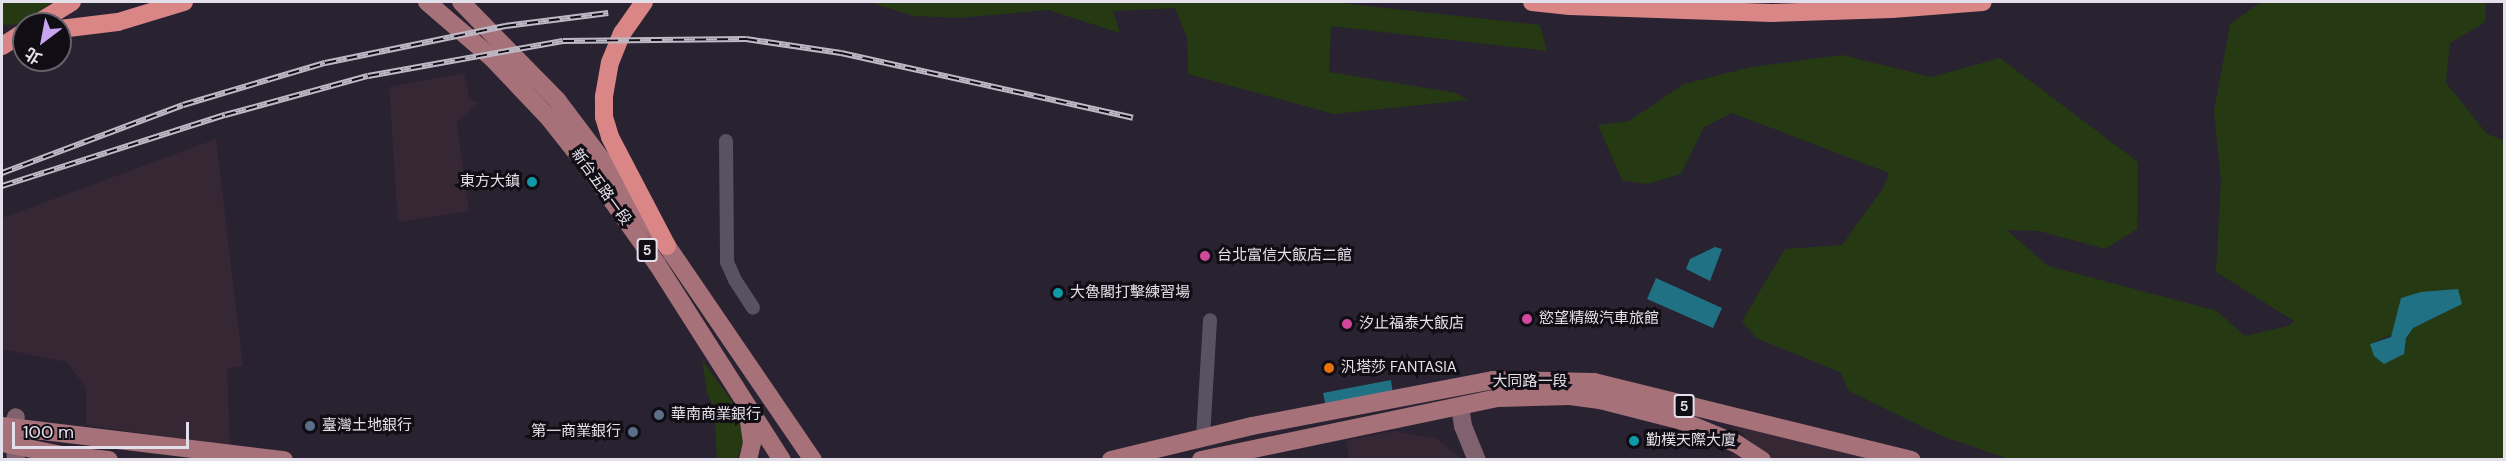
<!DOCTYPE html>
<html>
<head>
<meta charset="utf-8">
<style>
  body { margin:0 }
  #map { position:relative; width:2506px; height:461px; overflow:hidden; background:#282231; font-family:"DM Sans","Noto Sans TC",sans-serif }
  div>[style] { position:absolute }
  .industrial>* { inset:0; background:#362734 }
  .green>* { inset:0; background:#253913 }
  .water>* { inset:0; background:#217184 }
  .street>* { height:14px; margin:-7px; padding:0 7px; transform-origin:7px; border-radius:7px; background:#585263 }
  .secondary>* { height:18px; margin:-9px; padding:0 9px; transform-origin:9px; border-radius:9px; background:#7f626e }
  .primary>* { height:18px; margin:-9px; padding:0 9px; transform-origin:9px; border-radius:9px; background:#a67179 }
  .highway>* { height:18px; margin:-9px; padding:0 9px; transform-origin:9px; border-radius:9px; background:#da8687 }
  .rail>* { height:6px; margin-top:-3px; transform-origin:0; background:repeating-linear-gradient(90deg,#100d14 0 11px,#bdb9c5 0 22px); box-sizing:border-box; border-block:2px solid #bdb9c5 }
  .dots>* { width:16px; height:16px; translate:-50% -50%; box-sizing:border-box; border:3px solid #100d14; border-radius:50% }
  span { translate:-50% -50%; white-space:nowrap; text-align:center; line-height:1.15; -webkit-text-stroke:6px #100d14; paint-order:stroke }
  .shield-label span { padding:2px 4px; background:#100d14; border:2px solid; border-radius:4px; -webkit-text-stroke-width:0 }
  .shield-label { font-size:14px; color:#e4e0eb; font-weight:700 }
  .poi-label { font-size:15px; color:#e4e0eb }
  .right { translate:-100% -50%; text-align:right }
  .left { translate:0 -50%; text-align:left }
  .street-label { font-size:15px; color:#e4e0eb }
  .frame { position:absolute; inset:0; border:3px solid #e4e0eb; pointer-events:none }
  .north { position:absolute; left:12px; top:12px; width:60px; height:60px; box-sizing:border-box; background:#100d14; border:2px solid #65616a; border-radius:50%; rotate:212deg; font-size:16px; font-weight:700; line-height:24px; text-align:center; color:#e4e0eb }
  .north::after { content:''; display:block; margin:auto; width:21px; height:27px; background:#c7a6ef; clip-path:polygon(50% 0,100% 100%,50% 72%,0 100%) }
  .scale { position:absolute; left:12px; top:422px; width:177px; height:27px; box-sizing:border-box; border:3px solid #e4e0eb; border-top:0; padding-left:8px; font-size:18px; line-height:21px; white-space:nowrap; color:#e4e0eb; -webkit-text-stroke:4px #100d14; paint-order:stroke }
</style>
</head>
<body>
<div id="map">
  <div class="industrial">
    <i style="clip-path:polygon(464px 73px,469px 98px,478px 103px,457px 122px,469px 211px,398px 222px,389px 87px)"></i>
    <i style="clip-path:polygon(216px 139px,243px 366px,227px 369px,230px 446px,86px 425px,86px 388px,67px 362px,2px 349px,2px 218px)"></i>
    <i style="clip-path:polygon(1732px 426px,1875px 459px,1727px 460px,1746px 436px)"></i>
    <i style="clip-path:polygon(1395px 431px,1437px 439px,1462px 459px,1349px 459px,1346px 440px)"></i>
  </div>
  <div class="green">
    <i style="clip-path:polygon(2px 2px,52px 2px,24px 24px,2px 25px)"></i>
    <i style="clip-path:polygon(869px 2px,1331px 2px,1540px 25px,1547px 51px,1331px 26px,1329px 72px,1456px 93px,1468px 100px,1334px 114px,1188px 74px,1187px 38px,1175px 8px,1113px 11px,1120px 33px,1048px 10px,957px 18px,914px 16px)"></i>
    <i style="clip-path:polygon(evenodd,2261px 2px,2486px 2px,2485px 22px,2450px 43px,2446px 83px,2487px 134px,2504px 140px,2504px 459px,2012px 460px,1939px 435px,1849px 391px,1840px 372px,1756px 338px,1742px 321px,1785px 249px,1842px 245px,1883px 188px,1889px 173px,1732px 113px,1704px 127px,1681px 174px,1647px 184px,1622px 180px,1598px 125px,1629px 121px,1684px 84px,1751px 67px,1842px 55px,1931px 77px,2000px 58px,2138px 162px,2137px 229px,2105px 249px,2039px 231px,2007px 230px,2048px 266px,2217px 311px,2245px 336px,2288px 326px,2294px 321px,2216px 272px,2221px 180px,2214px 111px,2230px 24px,2261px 2px,2462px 304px,2412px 328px,2406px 338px,2404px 354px,2370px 344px,2462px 304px)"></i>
    <i style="clip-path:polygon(702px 360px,732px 401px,742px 421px,743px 442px,737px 459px,717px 459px,714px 407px,707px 393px)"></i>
  </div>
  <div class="water">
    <i style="clip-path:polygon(1715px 247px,1722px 249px,1710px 281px,1686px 269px,1690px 259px)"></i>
    <i style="clip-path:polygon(1656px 278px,1722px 308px,1713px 328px,1647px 299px)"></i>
    <i style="clip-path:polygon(2458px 289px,2462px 304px,2413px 328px,2406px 338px,2404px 354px,2384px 364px,2374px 356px,2370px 344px,2391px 337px,2401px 298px,2421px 292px)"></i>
    <i style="clip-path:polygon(1391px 380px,1393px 395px,1326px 407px,1323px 393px)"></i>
  </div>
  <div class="street">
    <i style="left:726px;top:141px;width:121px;rotate:89.5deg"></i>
    <i style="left:727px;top:262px;width:20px;rotate:66deg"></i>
    <i style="left:735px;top:280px;width:33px;rotate:57deg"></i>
    <i style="left:1203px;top:438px;width:118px;rotate:-86.6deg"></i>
  </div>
  <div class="secondary">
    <i style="left:1460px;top:407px;width:19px;rotate:81deg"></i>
    <i style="left:1463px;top:426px;width:37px;rotate:68deg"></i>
    <i style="left:16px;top:460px;width:32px;rotate:-95deg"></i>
    <i style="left:13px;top:428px;width:11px;rotate:-75deg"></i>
  </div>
  <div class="primary">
    <i style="left:427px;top:2px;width:86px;rotate:40.7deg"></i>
    <i style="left:492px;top:58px;width:81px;rotate:46.5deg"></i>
    <i style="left:548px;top:117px;width:74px;rotate:51.6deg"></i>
    <i style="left:594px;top:175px;width:109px;rotate:54.7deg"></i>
    <i style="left:657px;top:264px;width:232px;rotate:57.5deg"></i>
    <i style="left:461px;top:2px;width:137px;rotate:45.6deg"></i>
    <i style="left:557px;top:100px;width:183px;rotate:53deg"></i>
    <i style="left:667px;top:246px;width:259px;rotate:55.7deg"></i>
    <i style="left:2px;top:426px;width:284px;rotate:6.9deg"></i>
    <i style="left:2px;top:443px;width:61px;rotate:11.3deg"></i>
    <i style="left:62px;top:455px;width:47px;rotate:6.1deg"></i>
    <i style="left:748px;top:460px;width:17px;rotate:-77deg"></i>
    <i style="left:752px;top:443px;width:30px;rotate:-98deg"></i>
    <i style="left:1111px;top:460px;width:145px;rotate:-13.6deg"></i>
    <i style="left:1252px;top:426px;width:245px;rotate:-10.8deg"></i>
    <i style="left:1493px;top:380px;width:101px;rotate:1.1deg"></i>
    <i style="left:1594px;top:382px;width:327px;rotate:13.8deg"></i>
    <i style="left:1201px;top:460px;width:303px;rotate:-11.8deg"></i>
    <i style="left:1498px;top:398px;width:72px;rotate:-1.6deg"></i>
    <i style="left:1570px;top:396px;width:30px;rotate:8deg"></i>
    <i style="left:1600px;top:400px;width:85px;rotate:14.4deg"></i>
    <i style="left:1682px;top:421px;width:60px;rotate:22.7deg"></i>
    <i style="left:1737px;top:444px;width:30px;rotate:33deg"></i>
  </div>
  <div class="highway">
    <i style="left:644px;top:2px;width:38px;rotate:125deg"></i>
    <i style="left:622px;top:33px;width:31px;rotate:112deg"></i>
    <i style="left:610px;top:62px;width:36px;rotate:100deg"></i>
    <i style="left:604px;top:97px;width:20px;rotate:90deg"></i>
    <i style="left:604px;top:117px;width:21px;rotate:73deg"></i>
    <i style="left:610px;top:137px;width:123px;rotate:62.4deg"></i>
    <i style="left:1532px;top:2px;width:38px;rotate:6deg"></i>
    <i style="left:1570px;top:6px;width:202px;rotate:2deg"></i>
    <i style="left:1772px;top:13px;width:120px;rotate:-1.9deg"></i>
    <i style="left:1892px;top:9px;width:91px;rotate:-4.4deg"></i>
    <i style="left:36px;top:24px;width:42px;rotate:-31.4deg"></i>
    <i style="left:60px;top:29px;width:58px;rotate:-6.9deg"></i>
    <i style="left:118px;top:22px;width:69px;rotate:-16.9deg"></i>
    <i style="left:2px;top:46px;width:26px;rotate:-32deg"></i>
  </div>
  <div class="rail">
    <i style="left:2px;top:173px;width:193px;rotate:-20.6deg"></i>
    <i style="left:183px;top:105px;width:148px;rotate:-16.5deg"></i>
    <i style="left:325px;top:63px;width:184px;rotate:-11.6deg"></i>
    <i style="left:505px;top:26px;width:104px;rotate:-7.2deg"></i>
    <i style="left:2px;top:186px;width:234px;rotate:-17.7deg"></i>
    <i style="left:225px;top:115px;width:148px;rotate:-15.3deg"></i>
    <i style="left:368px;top:76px;width:198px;rotate:-10.2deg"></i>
    <i style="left:563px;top:41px;width:183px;rotate:-0.6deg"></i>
    <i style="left:746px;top:39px;width:96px;rotate:8.4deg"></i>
    <i style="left:841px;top:53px;width:299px;rotate:12.5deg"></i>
  </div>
  <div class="dots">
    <i style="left:532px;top:182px;background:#0f9aa8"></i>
    <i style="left:1205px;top:256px;background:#d1479c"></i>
    <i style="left:1058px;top:293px;background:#0f9aa8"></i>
    <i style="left:1527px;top:319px;background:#d1479c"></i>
    <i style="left:1347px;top:324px;background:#d1479c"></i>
    <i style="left:1329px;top:368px;background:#e8710a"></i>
    <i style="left:659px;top:415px;background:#5c6f8a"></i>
    <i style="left:310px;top:426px;background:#5c6f8a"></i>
    <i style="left:633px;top:432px;background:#5c6f8a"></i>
    <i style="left:1634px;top:441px;background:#0f9aa8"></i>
  </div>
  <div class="shield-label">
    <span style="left:647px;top:250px">5</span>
    <span style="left:1684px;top:406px">5</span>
  </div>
  <div class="poi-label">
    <span class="right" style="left:520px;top:182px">東方大鎮</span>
    <span class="left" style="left:1217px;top:256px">台北富信大飯店二館</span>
    <span class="left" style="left:1070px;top:293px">大魯閣打擊練習場</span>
    <span class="left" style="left:1539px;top:319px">慾望精緻汽車旅館</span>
    <span class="left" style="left:1359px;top:324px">汐止福泰大飯店</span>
    <span class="left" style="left:1341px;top:368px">汎塔莎 FANTASIA</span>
    <span class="left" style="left:671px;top:415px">華南商業銀行</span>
    <span class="left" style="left:322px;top:426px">臺灣土地銀行</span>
    <span class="right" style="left:621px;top:432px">第一商業銀行</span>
    <span class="left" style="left:1646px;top:441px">勤樸天際大廈</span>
  </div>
  <div class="street-label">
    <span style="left:601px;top:187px;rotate:54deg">新台五路一段</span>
    <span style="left:1530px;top:382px">大同路一段</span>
  </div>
  <div class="frame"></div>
  <div class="north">北</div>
  <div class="scale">100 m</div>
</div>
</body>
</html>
